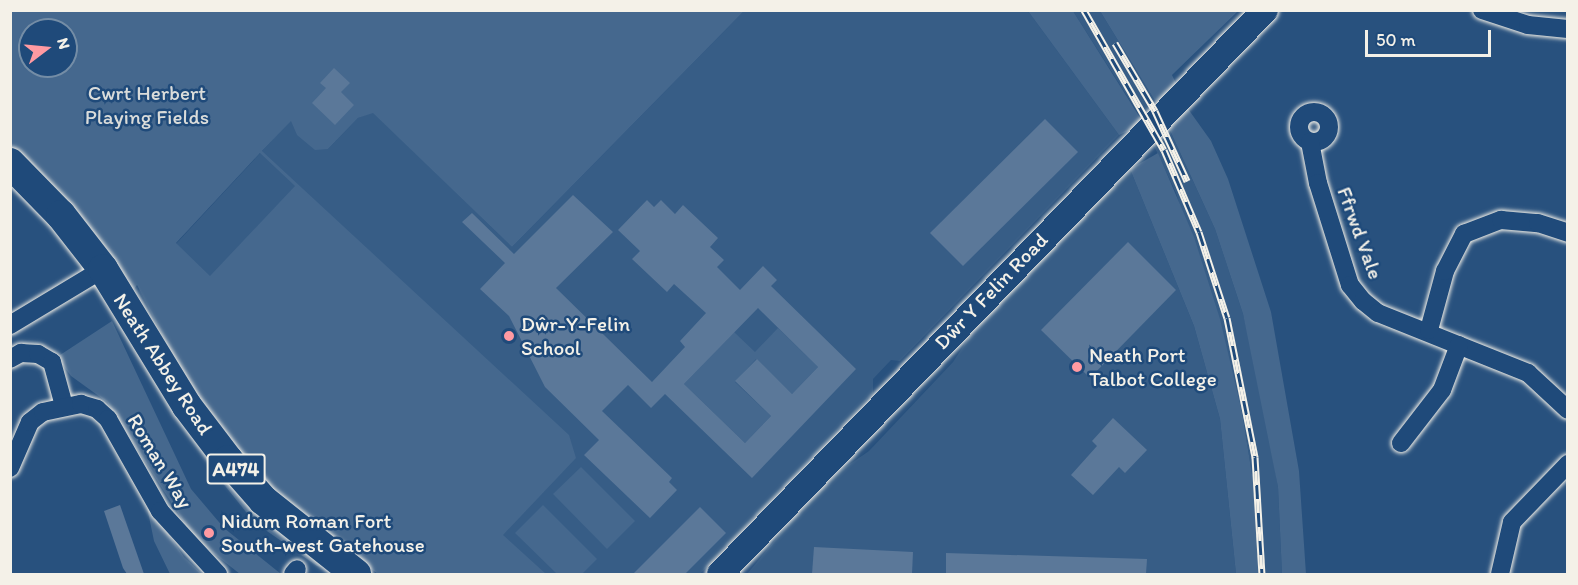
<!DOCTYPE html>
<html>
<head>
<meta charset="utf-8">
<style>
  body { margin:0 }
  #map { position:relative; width:1578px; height:585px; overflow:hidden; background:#28517e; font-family:Itim,sans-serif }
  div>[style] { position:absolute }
  .built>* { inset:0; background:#375d86 }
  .green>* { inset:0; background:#45688e }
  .building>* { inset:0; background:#5b7899 }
  .roads { filter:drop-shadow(0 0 2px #f4f1e8) drop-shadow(0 0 2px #f4f1e8) }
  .street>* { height:18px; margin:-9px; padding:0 9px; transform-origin:9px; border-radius:9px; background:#1f4a7a }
  .street>.ring { margin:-9px; padding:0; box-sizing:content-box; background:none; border:18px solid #1f4a7a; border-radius:50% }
  .secondary>* { height:26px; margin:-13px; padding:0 13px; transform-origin:13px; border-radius:13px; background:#1f4a7a }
  .primary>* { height:30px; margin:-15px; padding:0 15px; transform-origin:15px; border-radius:15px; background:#1f4a7a }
  .rail>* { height:7px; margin-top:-3.5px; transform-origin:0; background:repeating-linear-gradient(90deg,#1f4a7a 0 14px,#f4f1e8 0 28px); box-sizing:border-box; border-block:2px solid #f4f1e8 }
  .dots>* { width:16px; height:16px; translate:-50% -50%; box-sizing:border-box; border:3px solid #1f4a7a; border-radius:50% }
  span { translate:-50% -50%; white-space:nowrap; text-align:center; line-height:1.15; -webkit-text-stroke:5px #1f4a7a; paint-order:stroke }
  .shield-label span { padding:2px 4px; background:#1f4a7a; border:2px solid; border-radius:4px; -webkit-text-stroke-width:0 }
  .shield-label { font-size:20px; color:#f4f1e8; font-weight:700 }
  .park-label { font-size:21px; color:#dadcda }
  .street-label { font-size:21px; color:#f4f1e8 }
  .poi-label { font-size:21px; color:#f4f1e8 }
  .left { translate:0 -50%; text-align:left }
  .frame { position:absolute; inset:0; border:12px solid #f4f1e8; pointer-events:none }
  .north { position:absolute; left:18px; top:18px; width:60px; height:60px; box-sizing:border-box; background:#1f4a7a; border:2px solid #748da6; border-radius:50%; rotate:74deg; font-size:16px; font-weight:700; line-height:24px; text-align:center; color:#f4f1e8 }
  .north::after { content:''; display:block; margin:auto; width:21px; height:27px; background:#ff9aa2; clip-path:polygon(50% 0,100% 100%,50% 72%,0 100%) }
  .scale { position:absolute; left:1365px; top:30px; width:126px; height:27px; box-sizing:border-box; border:3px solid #f4f1e8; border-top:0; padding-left:8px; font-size:18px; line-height:21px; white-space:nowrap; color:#f4f1e8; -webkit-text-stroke:4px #1f4a7a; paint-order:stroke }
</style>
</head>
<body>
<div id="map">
  <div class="built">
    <i style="clip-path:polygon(744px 11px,1028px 11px,1119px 135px,900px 361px,891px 360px,873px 379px,873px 393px,700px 574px,378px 574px,193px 394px,139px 291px,148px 274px,291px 120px,328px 149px,358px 118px,373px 112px,512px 247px)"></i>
    <i style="clip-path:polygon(1073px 11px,1100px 11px,1160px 109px,1215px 229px,1243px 314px,1265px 407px,1278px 487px,1282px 574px,1259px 574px,1254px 488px,1242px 412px,1176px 193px,1141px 118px)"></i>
    <i style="clip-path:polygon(1130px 169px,1194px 326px,1220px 419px,1236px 574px,747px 574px,792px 520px,837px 473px,869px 451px,953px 362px,974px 330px)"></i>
  </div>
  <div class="green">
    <i style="clip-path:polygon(evenodd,10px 11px,744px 11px,512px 247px,373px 113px,358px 118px,328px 149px,315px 150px,297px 135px,291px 121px,262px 151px,569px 435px,576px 458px,503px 535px,546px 574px,378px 574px,285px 506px,193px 394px,137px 285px,132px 292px,11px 148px,10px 11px,30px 30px,66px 30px,66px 66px,30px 66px,30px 30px,10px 11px,260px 153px,295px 186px,210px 276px,176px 243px,260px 153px)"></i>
    <i style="clip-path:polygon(1028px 11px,1073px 11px,1144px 124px,1119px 135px)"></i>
    <i style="clip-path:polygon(1100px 11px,1238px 11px,1172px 75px,1180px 92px,1160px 109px)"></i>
    <i style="clip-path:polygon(1186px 106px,1211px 141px,1228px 179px,1271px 312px,1299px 471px,1306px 574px,1282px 574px,1278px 487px,1243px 314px,1215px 229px,1167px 124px)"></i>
    <i style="clip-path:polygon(1158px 153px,1194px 237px,1220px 319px,1242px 412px,1254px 487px,1259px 574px,1236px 574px,1220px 419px,1194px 326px,1130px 169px)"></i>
    <i style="clip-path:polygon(112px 321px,191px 489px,224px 528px,281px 574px,240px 574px,194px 538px,107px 402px,71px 376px,57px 357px)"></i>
    <i style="clip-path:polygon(778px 328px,818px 367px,792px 394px,756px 359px,735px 382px,771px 416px,745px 443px,684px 384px,734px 332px,755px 352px)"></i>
    <i style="clip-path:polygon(212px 461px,329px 569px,317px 566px,254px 522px,218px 477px)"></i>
    <i style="clip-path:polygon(581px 467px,635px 521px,607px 549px,553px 494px)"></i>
    <i style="clip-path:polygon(146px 502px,184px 557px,202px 574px,170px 574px,154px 541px)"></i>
    <i style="clip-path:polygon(543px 505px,597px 559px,582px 574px,557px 574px,515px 533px)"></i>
  </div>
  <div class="building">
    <i style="clip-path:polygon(334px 68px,350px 83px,341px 92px,354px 105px,335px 125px,312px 103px,326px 88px,320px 83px)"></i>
    <i style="clip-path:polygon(1045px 119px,1078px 152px,963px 266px,930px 233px)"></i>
    <i style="clip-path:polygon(evenodd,573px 195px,613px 232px,556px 288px,652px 382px,685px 347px,680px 341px,706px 313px,674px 284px,667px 292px,632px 259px,640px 251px,618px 230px,647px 200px,654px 207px,661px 200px,675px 214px,683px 205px,718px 238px,710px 247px,724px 260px,717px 267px,740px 290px,763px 266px,777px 280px,771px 286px,856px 369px,752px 478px,665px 394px,651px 408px,628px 385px,602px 411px,672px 478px,669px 482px,677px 490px,650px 518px,584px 455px,599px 440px,545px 387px,509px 316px,480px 289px,505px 263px,462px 222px,472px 213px,514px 254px,573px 195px,758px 308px,818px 367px,792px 394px,757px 359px,735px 381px,771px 416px,745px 443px,684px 384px,758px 308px)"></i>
    <i style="clip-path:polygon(1128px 242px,1176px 290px,1090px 378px,1041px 330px)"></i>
    <i style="clip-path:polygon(1113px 418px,1147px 450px,1125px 473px,1119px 467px,1093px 495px,1071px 475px,1097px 446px,1092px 441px)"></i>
    <i style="clip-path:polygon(120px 505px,144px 574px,127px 574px,123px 568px,104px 511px)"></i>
    <i style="clip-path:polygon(700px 507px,726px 533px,685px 574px,633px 574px)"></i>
    <i style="clip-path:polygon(814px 547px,913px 552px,912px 574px,812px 574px)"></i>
    <i style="clip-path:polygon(946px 553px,1147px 559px,1146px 574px,946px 574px)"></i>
  </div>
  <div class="roads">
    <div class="street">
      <i style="left:1482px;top:10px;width:48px;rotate:18.1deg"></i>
      <i style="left:1528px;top:25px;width:40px;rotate:5.7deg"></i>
      <i class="ring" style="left:1299px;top:112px;width:12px;height:12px"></i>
      <i style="left:1310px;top:142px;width:42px;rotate:79deg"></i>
      <i style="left:1318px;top:183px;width:107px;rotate:72.6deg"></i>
      <i style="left:1350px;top:285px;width:21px;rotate:51deg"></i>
      <i style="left:1363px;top:301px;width:19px;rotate:39deg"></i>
      <i style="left:1378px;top:313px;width:162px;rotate:21.8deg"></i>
      <i style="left:1528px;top:373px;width:54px;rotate:42.8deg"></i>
      <i style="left:10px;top:325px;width:109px;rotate:-31.1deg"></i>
      <i style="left:1429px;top:330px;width:61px;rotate:-74.8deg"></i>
      <i style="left:1445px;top:271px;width:42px;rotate:-62.8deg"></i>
      <i style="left:1464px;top:234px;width:40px;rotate:-21deg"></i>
      <i style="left:1501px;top:220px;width:37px;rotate:5deg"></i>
      <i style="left:1538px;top:223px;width:32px;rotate:18deg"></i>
      <i style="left:10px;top:359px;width:13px;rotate:-29deg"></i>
      <i style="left:21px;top:353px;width:17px;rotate:3deg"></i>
      <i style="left:38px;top:354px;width:16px;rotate:30deg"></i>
      <i style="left:52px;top:362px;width:46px;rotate:74.7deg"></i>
      <i style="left:1401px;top:443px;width:67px;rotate:-52.3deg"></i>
      <i style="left:1442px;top:390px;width:48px;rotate:-69.3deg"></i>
      <i style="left:10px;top:468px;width:50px;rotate:-66.5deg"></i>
      <i style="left:30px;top:422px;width:16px;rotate:-38deg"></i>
      <i style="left:43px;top:412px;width:39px;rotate:-12deg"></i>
      <i style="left:81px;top:404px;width:17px;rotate:17deg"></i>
      <i style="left:97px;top:409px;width:15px;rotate:42deg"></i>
      <i style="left:108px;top:419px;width:106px;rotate:60.5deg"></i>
      <i style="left:160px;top:511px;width:86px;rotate:47.4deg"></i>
      <i style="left:293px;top:574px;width:6px;rotate:-51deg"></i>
      <i style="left:1500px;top:574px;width:53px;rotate:-77deg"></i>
      <i style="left:1512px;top:522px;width:81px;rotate:-46deg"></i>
    </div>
    <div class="secondary">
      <i style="left:720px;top:574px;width:784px;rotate:-45.98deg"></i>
    </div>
    <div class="primary">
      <i style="left:10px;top:163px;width:73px;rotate:45.6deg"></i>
      <i style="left:61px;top:215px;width:68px;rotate:52.1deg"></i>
      <i style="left:103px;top:269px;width:161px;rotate:58.5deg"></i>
      <i style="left:187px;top:406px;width:68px;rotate:52.8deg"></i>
      <i style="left:228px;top:460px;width:53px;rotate:48.8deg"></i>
      <i style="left:263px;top:500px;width:119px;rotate:38.5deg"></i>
    </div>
  </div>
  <div class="rail">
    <i style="left:1084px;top:10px;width:161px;rotate:60.3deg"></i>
    <i style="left:1164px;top:150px;width:89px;rotate:66.9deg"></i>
    <i style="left:1199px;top:232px;width:90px;rotate:72deg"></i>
    <i style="left:1227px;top:318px;width:142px;rotate:78.6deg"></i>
    <i style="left:1255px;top:457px;width:117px;rotate:86.6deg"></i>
    <i style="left:1115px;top:43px;width:79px;rotate:59.5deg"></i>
    <i style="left:1155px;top:111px;width:77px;rotate:65.4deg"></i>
  </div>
  <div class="dots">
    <i style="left:509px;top:336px;background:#ff9aa2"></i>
    <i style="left:1077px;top:367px;background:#ff9aa2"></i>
    <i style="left:209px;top:533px;background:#ff9aa2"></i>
  </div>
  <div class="shield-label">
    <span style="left:236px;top:469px">A474</span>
  </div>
  <div class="park-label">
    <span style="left:147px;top:105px">Cwrt Herbert<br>Playing Fields</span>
  </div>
  <div class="street-label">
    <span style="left:1360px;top:233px;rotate:70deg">Ffrwd Vale</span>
    <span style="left:991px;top:291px;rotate:-46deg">Dŵr Y Felin Road</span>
    <span style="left:163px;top:364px;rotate:57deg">Neath Abbey Road</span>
    <span style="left:160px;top:461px;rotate:59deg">Roman Way</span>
  </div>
  <div class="poi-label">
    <span class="left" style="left:521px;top:336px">Dŵr-Y-Felin<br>School</span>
    <span class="left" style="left:1089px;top:367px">Neath Port<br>Talbot College</span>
    <span class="left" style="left:221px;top:533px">Nidum Roman Fort<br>South-west Gatehouse</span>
  </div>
  <div class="frame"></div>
  <div class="north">N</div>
  <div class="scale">50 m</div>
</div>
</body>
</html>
